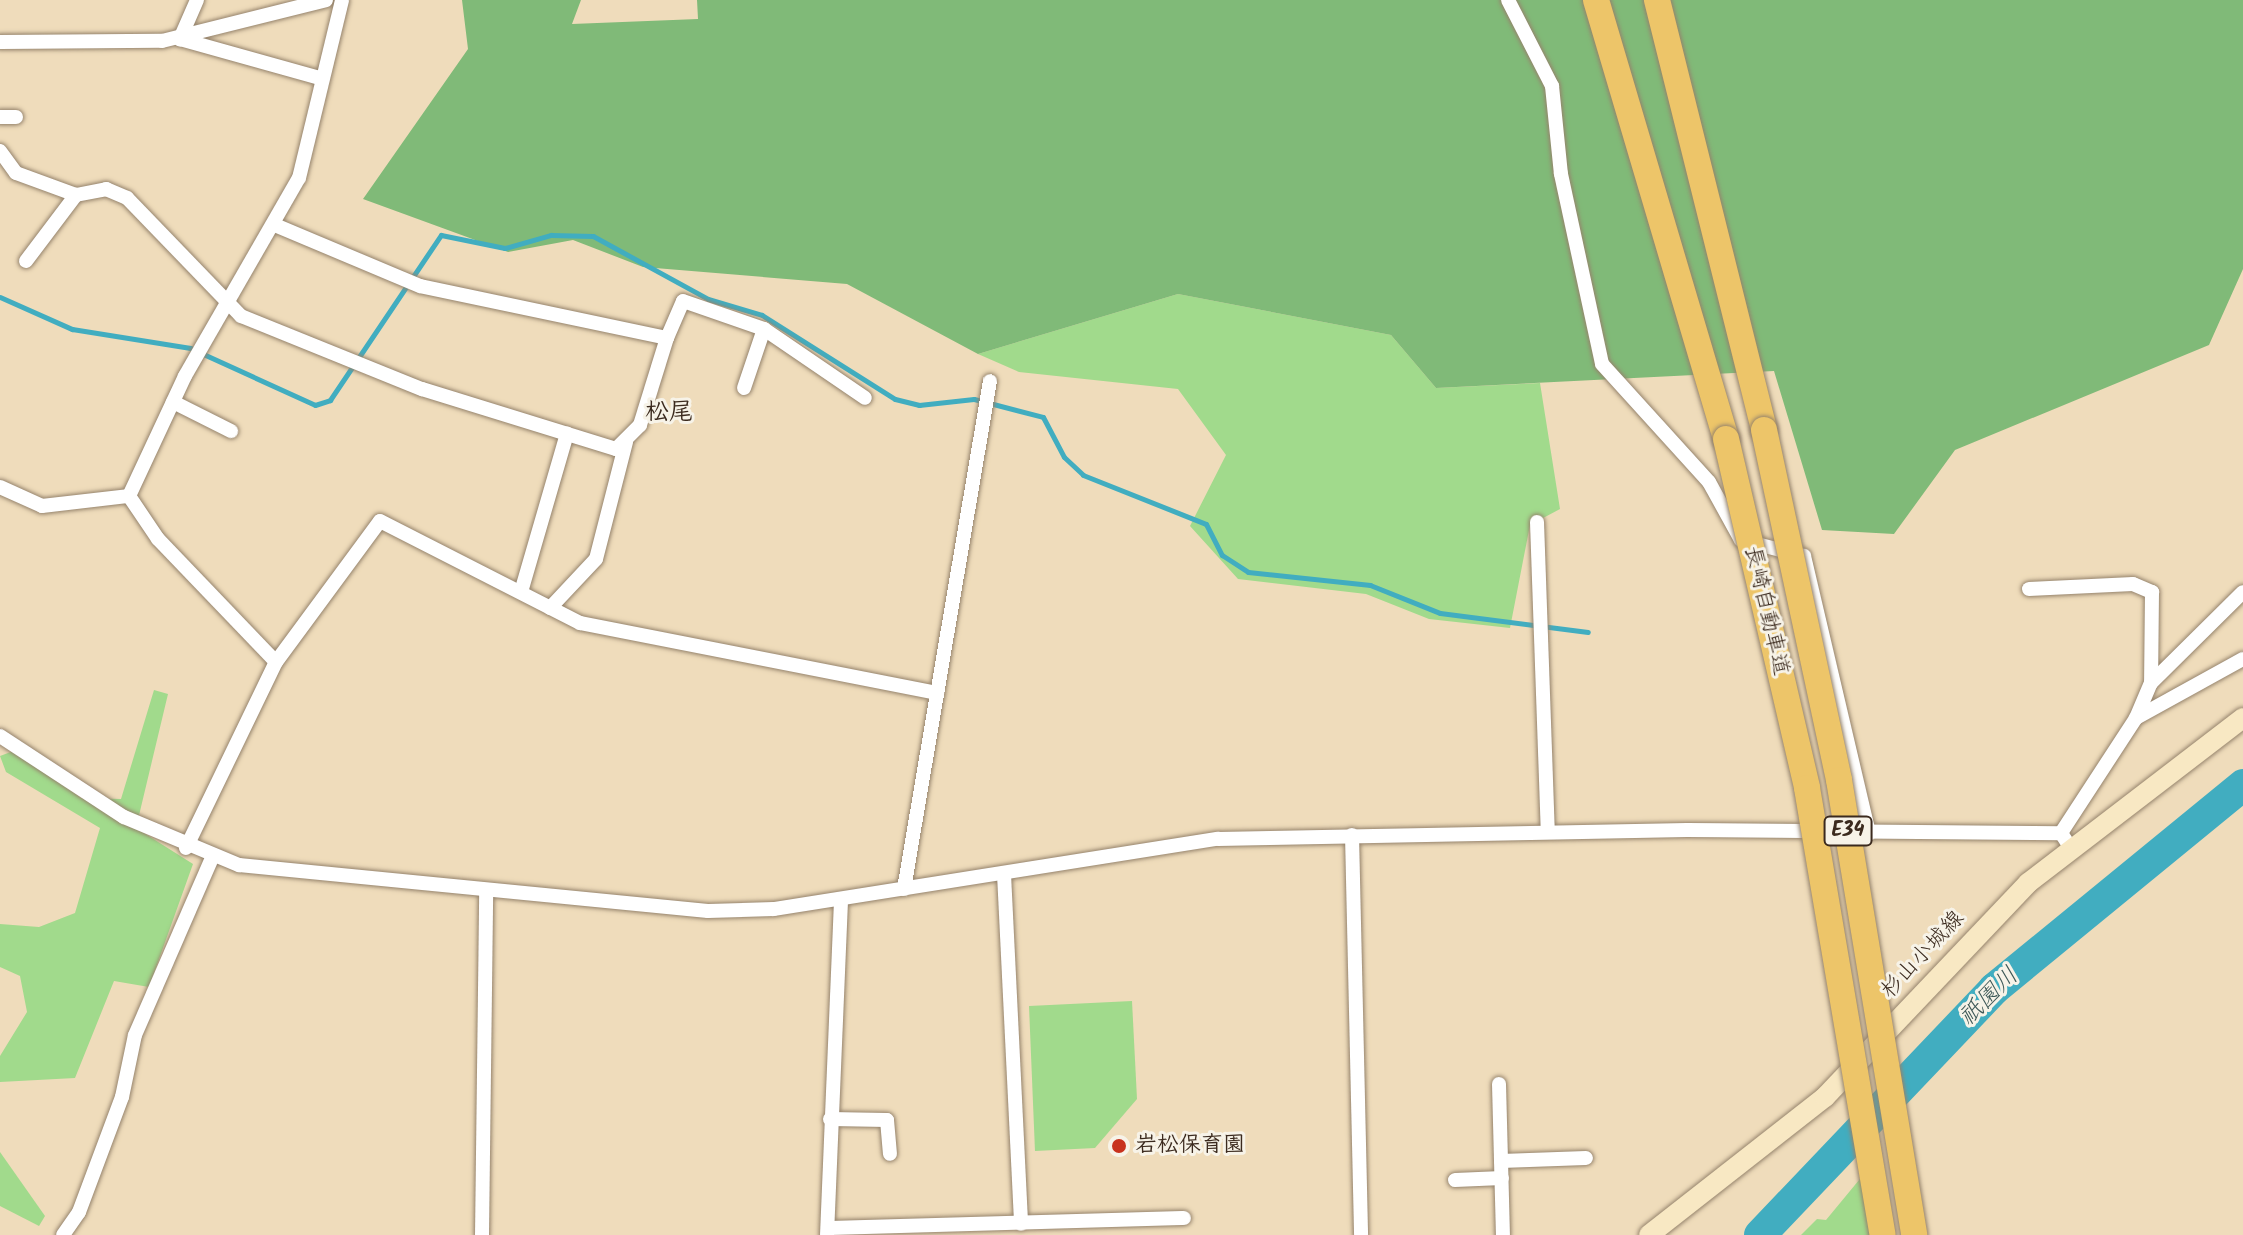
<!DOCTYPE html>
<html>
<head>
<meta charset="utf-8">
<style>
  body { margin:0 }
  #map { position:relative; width:2243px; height:1235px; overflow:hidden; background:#efdcbb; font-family:Kalam,"Klee One",sans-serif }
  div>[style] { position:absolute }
  .green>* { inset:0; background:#a1da8c }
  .forest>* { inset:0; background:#80ba78 }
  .stream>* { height:5px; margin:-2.5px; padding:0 2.5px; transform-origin:2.5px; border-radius:2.5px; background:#41adc0 }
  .river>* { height:32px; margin:-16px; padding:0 16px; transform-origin:16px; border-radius:16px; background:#41adc0 }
  .roads { filter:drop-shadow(0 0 2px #95836c) drop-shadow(0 0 2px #95836c) }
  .minor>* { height:14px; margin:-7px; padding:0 7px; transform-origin:7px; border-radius:7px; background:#fff }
  .secondary>* { height:20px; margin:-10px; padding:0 10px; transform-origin:10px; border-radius:10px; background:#f8e8c3 }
  .motorway>* { height:26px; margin:-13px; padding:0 13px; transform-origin:13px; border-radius:13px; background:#edc569 }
  .bridges { filter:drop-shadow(0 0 2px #95836c) drop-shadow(0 0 2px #95836c) }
  .motorway-bridge>* { height:26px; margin:-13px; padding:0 13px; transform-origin:13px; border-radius:13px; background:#edc569 }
  .dots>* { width:22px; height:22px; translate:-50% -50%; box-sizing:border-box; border:4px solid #f7f3e8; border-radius:50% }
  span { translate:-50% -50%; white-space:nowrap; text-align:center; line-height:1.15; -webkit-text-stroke:6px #f7f3e8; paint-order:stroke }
  .shield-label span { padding:2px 6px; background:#f7f3e8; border:2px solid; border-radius:6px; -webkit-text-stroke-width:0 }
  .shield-label { font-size:20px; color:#3b2a1e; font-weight:700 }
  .street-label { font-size:22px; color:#3b2a1e }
  .poi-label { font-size:22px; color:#3b2a1e; font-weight:700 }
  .left { translate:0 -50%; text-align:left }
  .neighbourhood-label { font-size:24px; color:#3b2a1e; font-weight:700 }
  .water-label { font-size:24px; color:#3d5857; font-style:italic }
</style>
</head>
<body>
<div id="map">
  <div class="green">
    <i style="clip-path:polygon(1178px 294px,1391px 335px,1436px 388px,1540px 383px,1560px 509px,1530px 525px,1510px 628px,1429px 619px,1366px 594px,1238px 579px,1190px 526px,1226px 455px,1178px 389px,1019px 372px,978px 354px)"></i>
    <i style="clip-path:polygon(154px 690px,168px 694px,136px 828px,193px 864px,149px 987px,114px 981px,75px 1078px,0 1082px,0 1056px,27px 1012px,20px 976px,0 967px,0 924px,39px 927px,75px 913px,100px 828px,6px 772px,0 756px,16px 750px,81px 798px,121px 799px)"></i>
    <i style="clip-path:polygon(1132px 1001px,1137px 1099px,1095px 1148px,1035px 1151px,1029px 1006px)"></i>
    <i style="clip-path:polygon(0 1152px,45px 1216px,39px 1226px,0 1206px)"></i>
    <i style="clip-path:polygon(1864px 1174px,1874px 1235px,1801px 1235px,1817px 1219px,1826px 1220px)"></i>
  </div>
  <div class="forest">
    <i style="clip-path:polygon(462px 0,581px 0,572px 24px,698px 19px,697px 0,2243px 0,2243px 269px,2209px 345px,1955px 450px,1894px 534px,1822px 530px,1774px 371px,1436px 388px,1391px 335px,1178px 294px,978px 354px,847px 284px,643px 267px,573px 240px,508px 252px,363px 199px,468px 49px)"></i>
  </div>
  <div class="stream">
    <i style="left:0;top:297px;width:79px;rotate:24deg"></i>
    <i style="left:72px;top:329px;width:120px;rotate:9.1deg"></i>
    <i style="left:190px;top:348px;width:137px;rotate:24.5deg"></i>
    <i style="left:315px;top:405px;width:16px;rotate:-18deg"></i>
    <i style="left:330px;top:400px;width:199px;rotate:-56.1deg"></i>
    <i style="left:441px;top:235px;width:65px;rotate:11.5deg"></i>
    <i style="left:505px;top:248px;width:48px;rotate:-15.8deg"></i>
    <i style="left:551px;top:235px;width:42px;rotate:1.4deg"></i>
    <i style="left:593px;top:236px;width:131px;rotate:28.7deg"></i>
    <i style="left:708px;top:299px;width:56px;rotate:16.5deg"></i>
    <i style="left:762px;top:315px;width:157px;rotate:32.3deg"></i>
    <i style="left:895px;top:399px;width:25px;rotate:14deg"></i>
    <i style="left:919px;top:405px;width:55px;rotate:-6.2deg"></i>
    <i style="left:974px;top:399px;width:71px;rotate:14.6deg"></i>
    <i style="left:1043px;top:417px;width:45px;rotate:62.3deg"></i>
    <i style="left:1064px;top:457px;width:26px;rotate:43deg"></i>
    <i style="left:1083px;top:475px;width:132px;rotate:21.7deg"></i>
    <i style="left:1206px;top:524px;width:35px;rotate:63deg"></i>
    <i style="left:1222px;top:555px;width:31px;rotate:33deg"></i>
    <i style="left:1248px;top:572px;width:123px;rotate:6.1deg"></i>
    <i style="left:1370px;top:585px;width:75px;rotate:21.8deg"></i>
    <i style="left:1440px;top:613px;width:149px;rotate:7.3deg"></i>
  </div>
  <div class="river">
    <i style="left:1760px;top:1235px;width:340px;rotate:-46.4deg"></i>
    <i style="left:1994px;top:989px;width:322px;rotate:-39.3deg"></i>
  </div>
  <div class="roads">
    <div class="minor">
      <i style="left:197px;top:0;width:43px;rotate:113.6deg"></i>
      <i style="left:180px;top:39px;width:145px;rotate:15.6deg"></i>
      <i style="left:1508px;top:0;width:97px;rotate:62.9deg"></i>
      <i style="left:1552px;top:86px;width:88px;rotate:84.2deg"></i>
      <i style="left:1561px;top:174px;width:194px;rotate:77.8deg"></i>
      <i style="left:1602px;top:364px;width:159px;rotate:47.8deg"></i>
      <i style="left:1709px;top:482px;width:66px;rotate:61.1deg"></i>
      <i style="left:1741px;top:540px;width:65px;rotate:14.3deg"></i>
      <i style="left:1804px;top:556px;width:285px;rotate:76.8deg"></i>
      <i style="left:0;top:42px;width:162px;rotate:-0.4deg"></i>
      <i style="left:162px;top:41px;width:169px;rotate:-14deg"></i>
      <i style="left:0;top:117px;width:16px"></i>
      <i style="left:0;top:151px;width:27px;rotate:54deg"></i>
      <i style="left:16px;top:173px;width:64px;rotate:20.1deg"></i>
      <i style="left:26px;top:261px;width:83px;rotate:-52.9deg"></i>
      <i style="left:76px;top:195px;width:31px;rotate:-11deg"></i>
      <i style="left:106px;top:189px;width:23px;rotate:23deg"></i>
      <i style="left:127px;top:198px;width:164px;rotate:46deg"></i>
      <i style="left:241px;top:316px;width:195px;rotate:22deg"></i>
      <i style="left:422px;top:389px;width:203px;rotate:17.2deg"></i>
      <i style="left:616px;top:449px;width:34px;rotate:-45deg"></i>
      <i style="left:640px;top:425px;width:91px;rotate:-72.8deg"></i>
      <i style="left:667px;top:338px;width:252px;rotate:-168.1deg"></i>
      <i style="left:420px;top:286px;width:155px;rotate:-157.2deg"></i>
      <i style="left:667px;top:338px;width:40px;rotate:-66.6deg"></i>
      <i style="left:683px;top:301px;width:86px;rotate:19.1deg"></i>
      <i style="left:764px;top:329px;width:122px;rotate:34.3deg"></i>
      <i style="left:744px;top:388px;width:62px;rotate:-71.3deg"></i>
      <i style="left:173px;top:402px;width:65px;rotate:26.6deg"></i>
      <i style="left:0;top:487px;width:46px;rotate:24.3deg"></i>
      <i style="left:42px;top:506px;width:88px;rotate:-6.6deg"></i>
      <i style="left:129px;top:496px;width:132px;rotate:-65deg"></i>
      <i style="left:185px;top:376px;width:228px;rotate:-60.1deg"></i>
      <i style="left:299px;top:178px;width:183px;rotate:-76.4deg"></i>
      <i style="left:129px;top:496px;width:52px;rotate:56deg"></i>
      <i style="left:158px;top:539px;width:170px;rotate:46.2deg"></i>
      <i style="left:1537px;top:522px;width:310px;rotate:88deg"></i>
      <i style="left:2029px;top:589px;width:104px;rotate:-2.8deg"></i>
      <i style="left:2133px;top:584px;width:21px;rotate:23deg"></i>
      <i style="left:2152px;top:592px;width:91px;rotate:90.6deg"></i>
      <i style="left:521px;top:592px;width:165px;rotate:-73.8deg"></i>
      <i style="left:550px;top:608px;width:67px;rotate:-46.8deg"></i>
      <i style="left:596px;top:559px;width:121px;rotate:-75.6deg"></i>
      <i style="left:2136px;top:718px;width:38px;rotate:-67deg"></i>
      <i style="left:2151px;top:683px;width:129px;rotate:-44.7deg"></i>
      <i style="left:0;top:736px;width:148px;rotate:33.2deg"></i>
      <i style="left:124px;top:817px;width:125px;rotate:22.7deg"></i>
      <i style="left:239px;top:865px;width:471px;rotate:5.6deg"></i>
      <i style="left:708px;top:911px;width:66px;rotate:-1.7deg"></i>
      <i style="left:774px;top:909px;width:449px;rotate:-9deg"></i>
      <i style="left:1218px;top:839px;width:469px;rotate:-1.1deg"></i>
      <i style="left:1687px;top:830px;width:374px;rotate:0.5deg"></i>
      <i style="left:2061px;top:833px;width:20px;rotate:57deg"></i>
      <i style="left:2061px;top:833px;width:137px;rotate:-56.9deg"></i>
      <i style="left:2136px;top:718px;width:122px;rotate:-28.9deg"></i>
      <i style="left:1352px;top:835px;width:400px;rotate:88.7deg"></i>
      <i style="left:186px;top:848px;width:207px;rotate:-64.2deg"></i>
      <i style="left:276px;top:662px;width:175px;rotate:-53.6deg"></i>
      <i style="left:380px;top:521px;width:225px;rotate:27deg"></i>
      <i style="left:580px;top:623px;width:364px;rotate:11.1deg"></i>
      <i style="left:1004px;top:874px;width:350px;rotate:87.2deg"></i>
      <i style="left:904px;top:889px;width:515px;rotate:-80.39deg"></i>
      <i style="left:1499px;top:1084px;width:151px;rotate:88.5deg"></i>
      <i style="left:830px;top:1119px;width:57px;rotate:1deg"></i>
      <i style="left:887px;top:1120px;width:34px;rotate:85deg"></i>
      <i style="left:1501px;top:1161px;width:85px;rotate:-2deg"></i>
      <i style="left:1455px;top:1180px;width:47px;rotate:-2.4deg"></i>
      <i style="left:828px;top:1228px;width:356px;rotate:-1.6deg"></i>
      <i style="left:63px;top:1235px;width:28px;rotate:-55deg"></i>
      <i style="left:79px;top:1212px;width:123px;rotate:-69.5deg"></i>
      <i style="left:122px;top:1097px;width:63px;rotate:-78.2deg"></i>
      <i style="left:135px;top:1035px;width:193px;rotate:-66.5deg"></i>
      <i style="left:482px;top:1235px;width:344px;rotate:-89.3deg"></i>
      <i style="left:827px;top:1235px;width:336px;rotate:-87.6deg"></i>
    </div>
    <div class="secondary">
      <i style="left:1649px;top:1235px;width:224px;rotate:-38.1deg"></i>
      <i style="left:1825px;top:1097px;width:295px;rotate:-46.5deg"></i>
      <i style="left:2028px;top:883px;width:271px;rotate:-37.5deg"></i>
    </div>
    <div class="motorway">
      <i style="left:1596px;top:0;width:458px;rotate:73.5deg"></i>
      <i style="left:1657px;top:0;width:443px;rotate:76deg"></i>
    </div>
  </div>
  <div class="bridges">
    <div class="motorway-bridge">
      <i style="left:1764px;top:430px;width:358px;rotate:77.9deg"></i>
      <i style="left:1839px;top:780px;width:461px;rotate:80.6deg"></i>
      <i style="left:1726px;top:439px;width:358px;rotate:76.9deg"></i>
      <i style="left:1807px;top:788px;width:453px;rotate:80.4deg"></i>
    </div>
  </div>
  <div class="dots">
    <i style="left:1119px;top:1146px;background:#c8321e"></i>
  </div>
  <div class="shield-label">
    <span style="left:1848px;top:831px">E34</span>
  </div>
  <div class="street-label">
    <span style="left:1766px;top:611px;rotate:77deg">長崎自動車道</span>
    <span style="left:1923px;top:955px;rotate:-47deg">杉山小城線</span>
  </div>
  <div class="poi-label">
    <span class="left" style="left:1135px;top:1146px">岩松保育園</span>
  </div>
  <div class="neighbourhood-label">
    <span style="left:669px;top:413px">松尾</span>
  </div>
  <div class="water-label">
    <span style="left:1989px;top:997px;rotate:-44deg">祇園川</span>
  </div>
</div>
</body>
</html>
